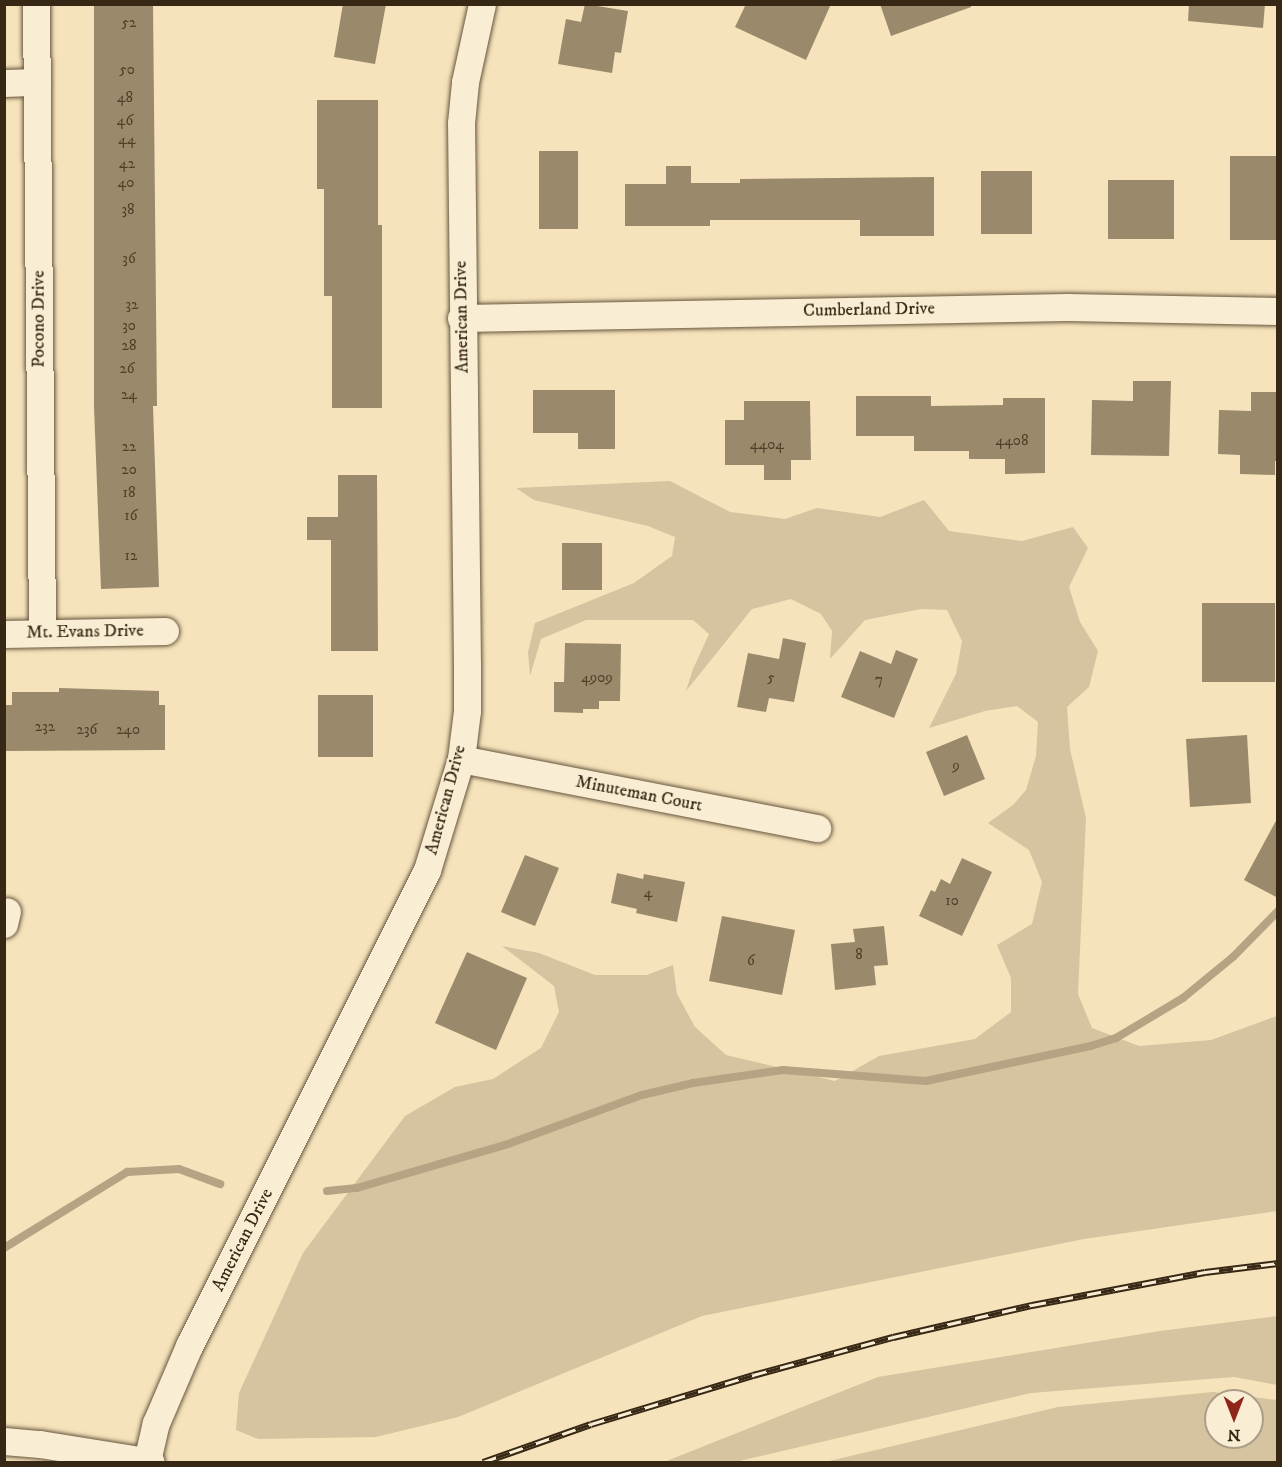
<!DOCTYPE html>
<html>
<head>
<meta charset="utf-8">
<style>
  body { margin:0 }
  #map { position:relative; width:1282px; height:1467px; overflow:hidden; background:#f6e3bb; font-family:"IM FELL DW Pica",serif }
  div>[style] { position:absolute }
  .green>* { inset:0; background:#d6c39f }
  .stream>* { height:8px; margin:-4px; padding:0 4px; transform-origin:4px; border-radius:4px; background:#b5a383 }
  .building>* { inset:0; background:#9a896b }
  .roads { filter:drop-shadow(0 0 2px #67563e) drop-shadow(0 0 2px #67563e) }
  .minor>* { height:27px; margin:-13.5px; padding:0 13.5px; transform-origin:13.5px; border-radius:13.5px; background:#f9edd3 }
  .rail>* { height:7px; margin-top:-3.5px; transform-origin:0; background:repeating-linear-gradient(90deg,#f9edd3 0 14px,#372715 0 28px); box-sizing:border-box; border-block:2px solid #372715 }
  span { translate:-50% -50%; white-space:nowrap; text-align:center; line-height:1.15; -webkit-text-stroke:4.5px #f9edd3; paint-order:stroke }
  .number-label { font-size:15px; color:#50402a }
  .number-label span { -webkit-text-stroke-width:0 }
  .street-label { font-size:18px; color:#372715 }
  .frame { position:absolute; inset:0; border:6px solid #372715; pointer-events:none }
  .north { position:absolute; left:1204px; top:1389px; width:60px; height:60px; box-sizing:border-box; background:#f9edd3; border:2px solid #ab9e87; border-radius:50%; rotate:180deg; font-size:16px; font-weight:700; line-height:24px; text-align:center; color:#372715 }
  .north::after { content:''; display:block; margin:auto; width:21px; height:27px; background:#8f2418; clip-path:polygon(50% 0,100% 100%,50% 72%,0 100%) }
</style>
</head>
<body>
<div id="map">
  <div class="green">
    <i style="clip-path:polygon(670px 481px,730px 512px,785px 519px,817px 508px,880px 517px,924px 500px,949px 531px,1022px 541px,1073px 527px,1088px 548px,1069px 587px,1080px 622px,1098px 651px,1089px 687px,1067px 707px,1070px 749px,1086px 818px,1078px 994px,1092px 1028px,1139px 1046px,1211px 1040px,1277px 1016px,1277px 1211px,1084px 1239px,702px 1316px,458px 1417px,376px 1437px,258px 1439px,236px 1430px,239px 1393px,303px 1253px,405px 1116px,455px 1087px,493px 1079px,541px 1048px,559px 1012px,554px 986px,502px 946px,539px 953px,595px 975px,647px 975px,673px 965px,677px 994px,695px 1027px,726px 1055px,835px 1081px,879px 1056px,975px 1039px,1011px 1012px,1011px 978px,997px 945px,1032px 924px,1042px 882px,1029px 850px,988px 823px,1013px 805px,1026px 790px,1036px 756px,1038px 722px,1017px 706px,985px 711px,929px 728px,956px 674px,962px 641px,947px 610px,921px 609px,865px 620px,830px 659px,832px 631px,821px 614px,791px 599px,752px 609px,686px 691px,693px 669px,709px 634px,693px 620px,586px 620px,541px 639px,530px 676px,528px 652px,535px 623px,634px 583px,672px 556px,675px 537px,648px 526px,534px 500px,516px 488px)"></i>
    <i style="clip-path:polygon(1277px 1316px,1277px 1385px,1234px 1377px,1031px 1393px,735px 1462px,664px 1462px,878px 1377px,1160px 1331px)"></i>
    <i style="clip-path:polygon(evenodd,1213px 1392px,1277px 1400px,1277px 1462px,825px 1462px,1058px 1407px,1213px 1392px,1216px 1401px,1252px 1401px,1252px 1437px,1216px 1437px,1216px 1401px)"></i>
  </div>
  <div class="stream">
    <i style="left:327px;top:1191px;width:30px;rotate:-6deg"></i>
    <i style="left:357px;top:1188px;width:157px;rotate:-16.2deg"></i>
    <i style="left:508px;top:1144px;width:143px;rotate:-20.1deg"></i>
    <i style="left:642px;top:1095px;width:52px;rotate:-13.2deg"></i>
    <i style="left:693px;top:1083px;width:91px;rotate:-8.2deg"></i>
    <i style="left:783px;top:1070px;width:143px;rotate:4.4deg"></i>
    <i style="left:926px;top:1081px;width:169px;rotate:-12deg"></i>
    <i style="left:1091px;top:1046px;width:26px;rotate:-18deg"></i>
    <i style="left:1116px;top:1038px;width:78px;rotate:-30.8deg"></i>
    <i style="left:1183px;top:998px;width:65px;rotate:-39.4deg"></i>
    <i style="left:1233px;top:957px;width:64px;rotate:-45.6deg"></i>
    <i style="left:4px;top:1248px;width:145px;rotate:-31.7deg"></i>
    <i style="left:127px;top:1172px;width:52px;rotate:-3.3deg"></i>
    <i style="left:179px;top:1169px;width:44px;rotate:20.1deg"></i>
  </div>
  <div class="building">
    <i style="clip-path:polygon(94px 4px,153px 4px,157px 406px,153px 406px,159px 587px,101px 589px,94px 407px)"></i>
    <i style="clip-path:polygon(343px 4px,386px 4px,375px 64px,334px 57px)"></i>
    <i style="clip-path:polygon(585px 4px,628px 11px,621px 53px,615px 52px,612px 73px,558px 64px,566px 19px,581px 22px)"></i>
    <i style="clip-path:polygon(746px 4px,831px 4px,806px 60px,735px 27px)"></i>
    <i style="clip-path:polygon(880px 4px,971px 4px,971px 7px,891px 36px)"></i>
    <i style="clip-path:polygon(1189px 4px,1265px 4px,1263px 28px,1188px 21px)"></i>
    <i style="clip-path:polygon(317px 100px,378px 100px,378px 225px,382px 225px,382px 408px,332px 408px,332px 296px,324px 296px,324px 189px,317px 189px)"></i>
    <i style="clip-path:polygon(539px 151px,578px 151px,578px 229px,539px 229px)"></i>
    <i style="clip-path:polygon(1230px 156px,1278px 156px,1278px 240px,1230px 240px)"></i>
    <i style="clip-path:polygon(666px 166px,691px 166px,691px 183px,740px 183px,740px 179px,934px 177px,934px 236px,860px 236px,860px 220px,710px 220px,710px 226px,625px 226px,625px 184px,666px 184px)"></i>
    <i style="clip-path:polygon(981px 171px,1032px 171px,1032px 234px,981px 234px)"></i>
    <i style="clip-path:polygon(1108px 180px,1174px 180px,1174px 239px,1108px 239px)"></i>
    <i style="clip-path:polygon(1133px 381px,1171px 381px,1169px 456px,1091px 455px,1092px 400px,1133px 401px)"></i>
    <i style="clip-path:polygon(533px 390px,615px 390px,615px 449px,578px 449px,578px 433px,533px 433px)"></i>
    <i style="clip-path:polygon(1251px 392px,1278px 392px,1278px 461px,1275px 461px,1275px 475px,1240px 474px,1240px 455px,1218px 454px,1219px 410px,1251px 411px)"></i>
    <i style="clip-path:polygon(856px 396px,931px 396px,931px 406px,1003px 405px,1003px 398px,1045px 398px,1045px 473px,1005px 474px,1005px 459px,969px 459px,969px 451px,914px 451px,914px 436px,856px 436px)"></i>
    <i style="clip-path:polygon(744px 401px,810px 401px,811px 460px,791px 460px,791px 480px,764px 480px,764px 465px,725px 465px,725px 420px,744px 420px)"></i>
    <i style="clip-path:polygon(338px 475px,377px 475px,378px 651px,331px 651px,331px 540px,307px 540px,307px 517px,338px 517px)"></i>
    <i style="clip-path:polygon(562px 543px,602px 543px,602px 590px,562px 590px)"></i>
    <i style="clip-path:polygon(1202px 603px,1275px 603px,1275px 682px,1202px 682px)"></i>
    <i style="clip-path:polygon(783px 638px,806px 643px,794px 702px,769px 698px,766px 712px,737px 707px,748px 653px,779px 659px)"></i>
    <i style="clip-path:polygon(565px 643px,621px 644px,620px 701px,599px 701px,599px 709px,583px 709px,583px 713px,554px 712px,554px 682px,564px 682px)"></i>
    <i style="clip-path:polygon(896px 650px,918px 659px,894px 718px,841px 697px,860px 651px,891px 664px)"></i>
    <i style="clip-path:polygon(59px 688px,159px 691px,159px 705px,165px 705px,165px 750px,5px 751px,5px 705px,12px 705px,12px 692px,59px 692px)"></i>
    <i style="clip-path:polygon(318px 695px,373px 695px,373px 757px,318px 757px)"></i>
    <i style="clip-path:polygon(967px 735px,985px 779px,944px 796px,926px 752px)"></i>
    <i style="clip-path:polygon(1247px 735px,1251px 803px,1190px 807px,1186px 739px)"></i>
    <i style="clip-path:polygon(1278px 817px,1278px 898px,1244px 880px)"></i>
    <i style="clip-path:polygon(525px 855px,559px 868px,535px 926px,501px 912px)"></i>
    <i style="clip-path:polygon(962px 858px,992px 872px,962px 936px,919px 916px,931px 890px,935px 892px,941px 879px,950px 884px)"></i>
    <i style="clip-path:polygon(617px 873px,643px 879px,644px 874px,685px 882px,677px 922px,636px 913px,637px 909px,611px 903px)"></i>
    <i style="clip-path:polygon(722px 916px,795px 930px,782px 995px,709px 981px)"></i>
    <i style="clip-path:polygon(884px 926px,888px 965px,874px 966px,876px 985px,835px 990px,831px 944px,855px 942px,853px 929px)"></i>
    <i style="clip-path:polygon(467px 952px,527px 978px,496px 1050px,435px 1023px)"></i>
  </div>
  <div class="roads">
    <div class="minor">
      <i style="left:36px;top:4px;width:629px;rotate:89.45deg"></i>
      <i style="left:4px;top:83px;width:33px;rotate:-2deg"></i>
      <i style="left:461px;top:318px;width:606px;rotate:-1.04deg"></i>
      <i style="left:1067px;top:307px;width:211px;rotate:1.1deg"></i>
      <i style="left:4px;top:634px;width:161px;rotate:-1.1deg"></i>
      <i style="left:461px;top:759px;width:363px;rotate:11deg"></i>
      <i style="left:4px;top:924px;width:13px;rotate:-77deg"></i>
      <i style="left:4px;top:1441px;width:36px;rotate:5deg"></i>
      <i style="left:40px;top:1444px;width:112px;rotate:9.2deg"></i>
      <i style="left:147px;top:1461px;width:39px;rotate:-77deg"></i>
      <i style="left:156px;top:1423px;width:84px;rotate:-66.8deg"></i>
      <i style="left:189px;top:1346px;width:532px;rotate:-63.43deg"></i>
      <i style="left:427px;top:870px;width:116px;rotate:-73deg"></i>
      <i style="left:461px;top:759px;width:48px;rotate:-82.9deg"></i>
      <i style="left:467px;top:711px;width:46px;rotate:-90deg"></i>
      <i style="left:467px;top:665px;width:542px;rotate:-90.63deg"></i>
      <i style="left:461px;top:123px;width:41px;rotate:-84.4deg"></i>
      <i style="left:465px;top:82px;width:80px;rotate:-77.7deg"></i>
    </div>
  </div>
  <div class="rail">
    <i style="left:483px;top:1462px;width:114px;rotate:-19.4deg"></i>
    <i style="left:591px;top:1424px;width:169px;rotate:-16.8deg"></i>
    <i style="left:753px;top:1375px;width:145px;rotate:-15.2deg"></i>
    <i style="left:893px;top:1337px;width:143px;rotate:-13deg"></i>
    <i style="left:1032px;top:1305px;width:176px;rotate:-10.8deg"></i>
    <i style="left:1205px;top:1272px;width:74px;rotate:-7deg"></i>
  </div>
  <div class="number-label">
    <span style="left:129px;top:23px">52</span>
    <span style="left:127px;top:70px">50</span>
    <span style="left:125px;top:98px">48</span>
    <span style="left:125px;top:121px">46</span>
    <span style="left:127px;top:140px">44</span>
    <span style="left:127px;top:164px">42</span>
    <span style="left:126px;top:183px">40</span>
    <span style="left:128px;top:210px">38</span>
    <span style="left:129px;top:259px">36</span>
    <span style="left:132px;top:305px">32</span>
    <span style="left:129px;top:326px">30</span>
    <span style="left:129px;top:346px">28</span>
    <span style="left:127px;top:369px">26</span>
    <span style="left:129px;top:395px">24</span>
    <span style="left:1012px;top:441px">4408</span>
    <span style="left:767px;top:445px">4404</span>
    <span style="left:129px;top:447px">22</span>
    <span style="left:129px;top:470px">20</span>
    <span style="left:129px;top:493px">18</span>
    <span style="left:131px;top:516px">16</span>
    <span style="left:131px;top:556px">12</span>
    <span style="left:597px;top:678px">4909</span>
    <span style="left:771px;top:678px">5</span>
    <span style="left:879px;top:680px">7</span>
    <span style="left:45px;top:727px">232</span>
    <span style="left:87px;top:730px">236</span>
    <span style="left:128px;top:730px">240</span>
    <span style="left:956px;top:766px">9</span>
    <span style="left:648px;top:893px">4</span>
    <span style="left:952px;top:901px">10</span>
    <span style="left:859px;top:955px">8</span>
    <span style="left:751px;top:961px">6</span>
  </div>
  <div class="street-label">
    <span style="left:869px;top:310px;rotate:-1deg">Cumberland Drive</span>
    <span style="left:462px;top:317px;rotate:-91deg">American Drive</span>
    <span style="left:39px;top:319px;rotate:-90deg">Pocono Drive</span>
    <span style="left:85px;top:632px;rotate:-1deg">Mt. Evans Drive</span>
    <span style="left:639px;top:794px;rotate:11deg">Minuteman Court</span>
    <span style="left:446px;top:800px;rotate:-75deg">American Drive</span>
    <span style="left:243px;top:1240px;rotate:-63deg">American Drive</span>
  </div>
  <div class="frame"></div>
  <div class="north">N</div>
</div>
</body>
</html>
